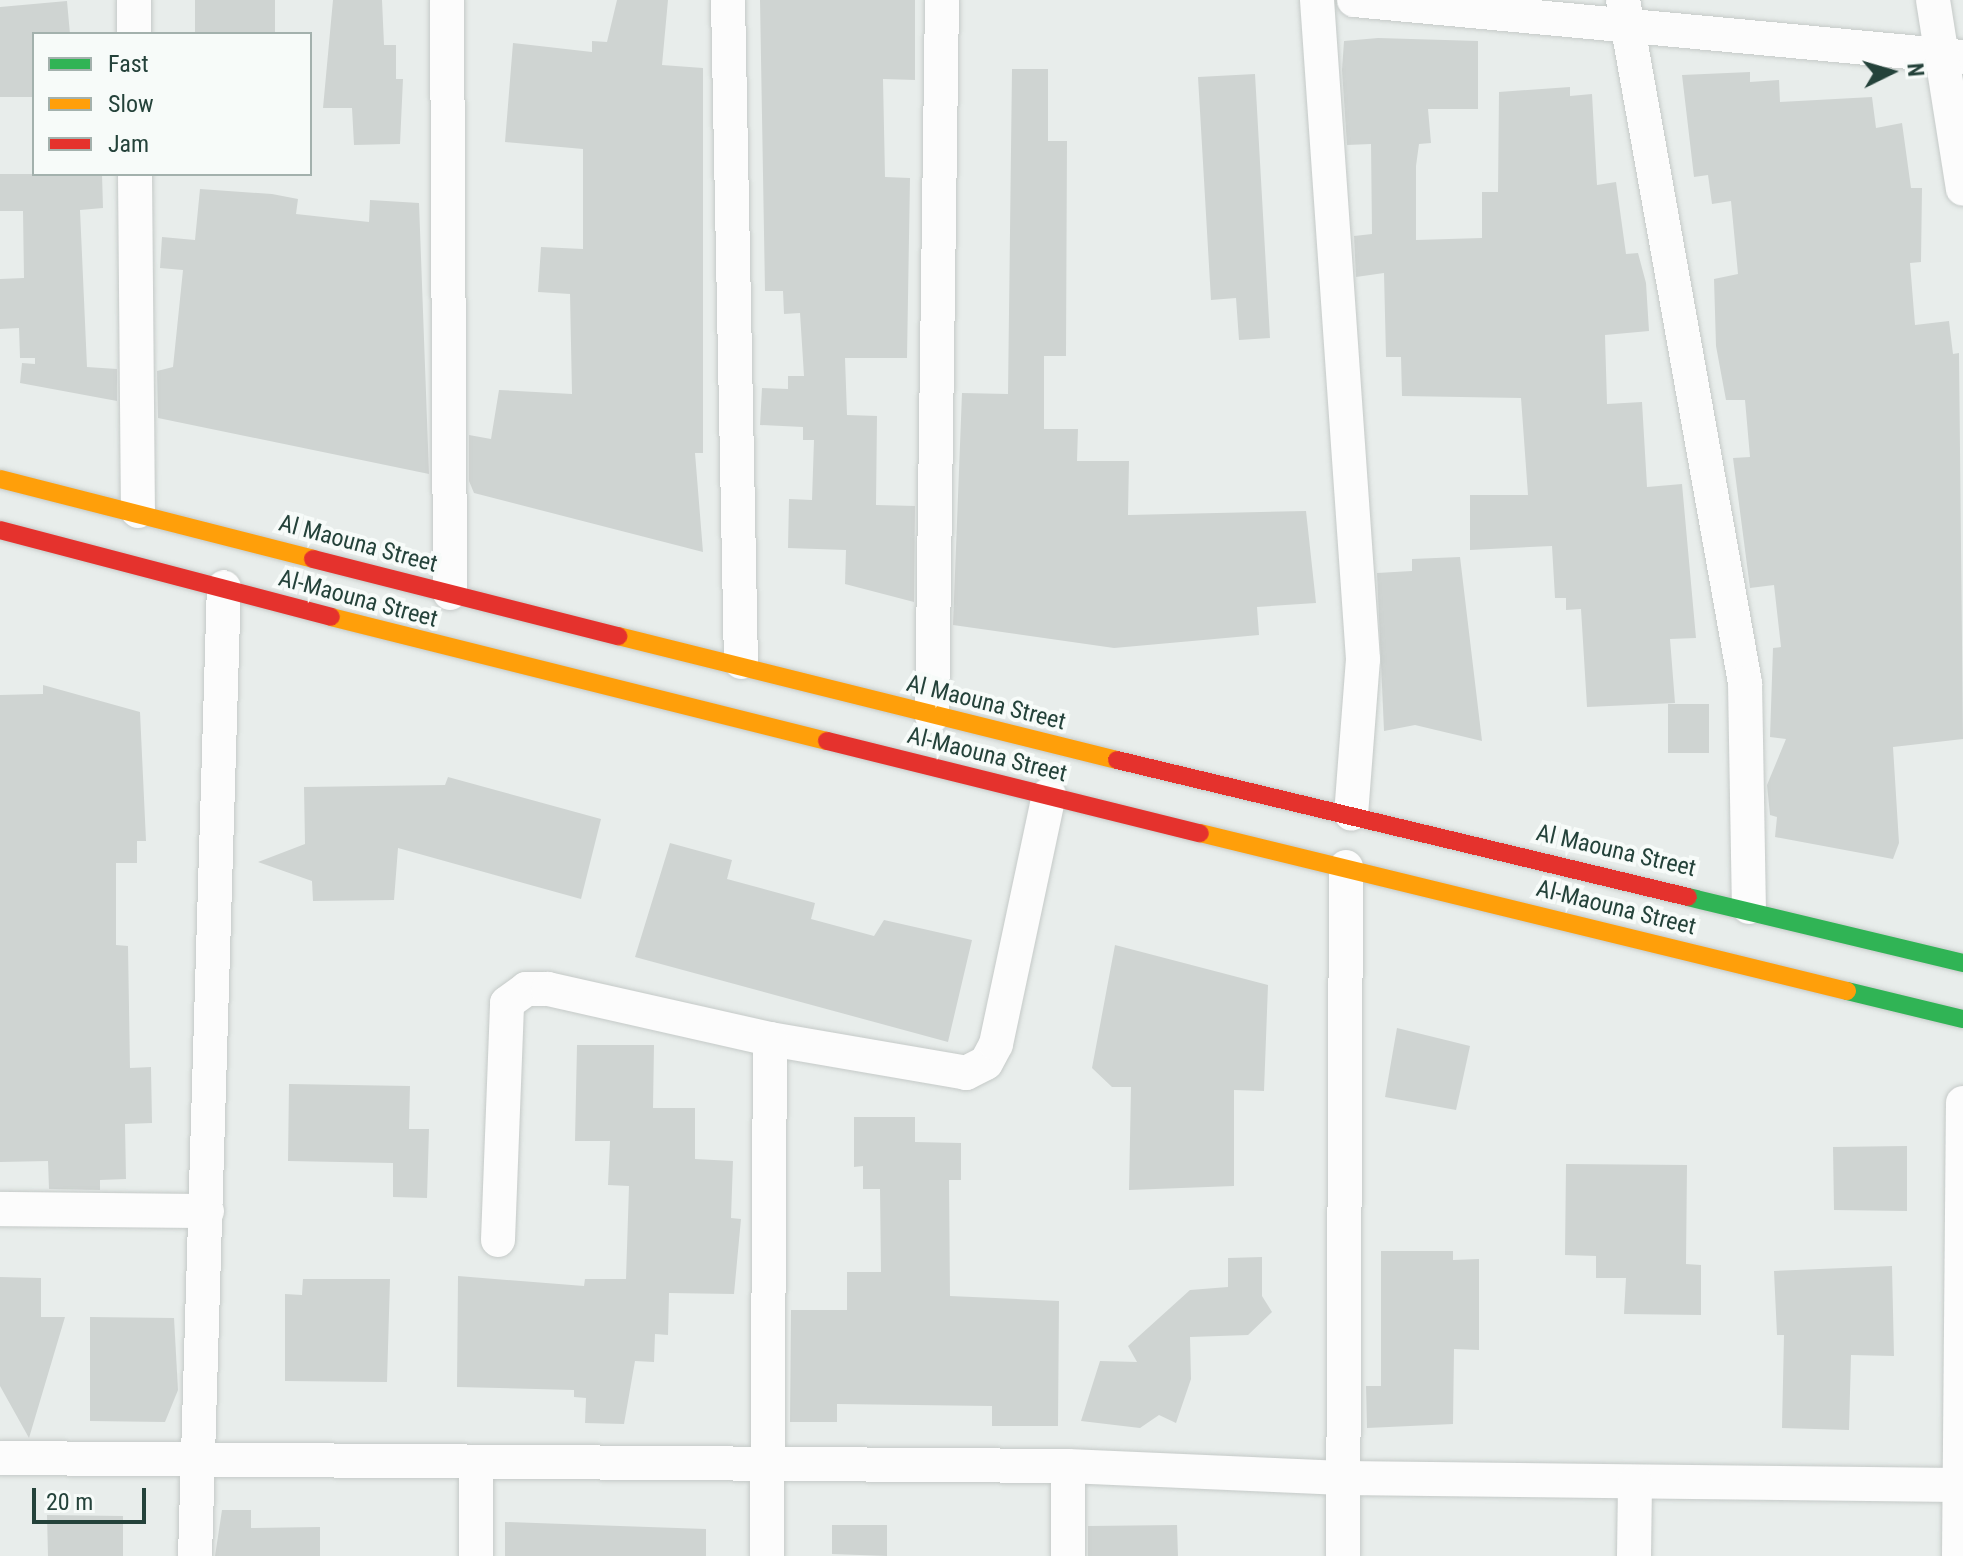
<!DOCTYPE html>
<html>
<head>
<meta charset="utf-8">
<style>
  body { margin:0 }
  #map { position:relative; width:1963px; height:1556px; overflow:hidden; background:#e8edeb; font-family:"Roboto Condensed",sans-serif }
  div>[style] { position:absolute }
  .building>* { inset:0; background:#cfd4d2 }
  .roads { filter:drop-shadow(0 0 2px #c5cac8) drop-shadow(0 0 2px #c5cac8) }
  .street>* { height:34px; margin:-17px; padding:0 17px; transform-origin:17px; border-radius:17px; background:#fcfcfc }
  .fast>* { height:18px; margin:-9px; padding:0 9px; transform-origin:9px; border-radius:9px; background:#30b455 }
  .slow>* { height:18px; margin:-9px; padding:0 9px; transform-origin:9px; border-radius:9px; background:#ff9f0a }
  .jam>* { height:18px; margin:-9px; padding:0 9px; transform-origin:9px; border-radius:9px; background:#e5322d }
  span { translate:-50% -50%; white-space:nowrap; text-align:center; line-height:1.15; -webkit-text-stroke:8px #f7fbf9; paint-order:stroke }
  .street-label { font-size:24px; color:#24423a }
  .legend { position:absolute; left:32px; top:32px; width:280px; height:144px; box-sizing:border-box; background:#f7fbf9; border:2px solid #a3b1ad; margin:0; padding:10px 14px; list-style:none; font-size:24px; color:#24423a }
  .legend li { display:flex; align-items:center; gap:16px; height:40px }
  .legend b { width:40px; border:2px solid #a3b1ad }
  .north { position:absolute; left:1851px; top:32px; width:80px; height:80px; -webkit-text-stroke:6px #f7fbf9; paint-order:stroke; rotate:85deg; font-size:22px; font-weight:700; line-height:32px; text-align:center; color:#24423a }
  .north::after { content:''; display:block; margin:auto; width:28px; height:36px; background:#24423a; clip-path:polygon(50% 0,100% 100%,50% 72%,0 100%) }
  .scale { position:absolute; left:32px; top:1488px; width:114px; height:36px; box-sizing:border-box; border:4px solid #24423a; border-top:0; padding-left:10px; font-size:24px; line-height:28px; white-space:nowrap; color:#24423a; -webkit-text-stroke:6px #f7fbf9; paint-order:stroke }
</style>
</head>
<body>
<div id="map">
  <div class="building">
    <i style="clip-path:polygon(195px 0,275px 0,275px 34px,195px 33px)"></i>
    <i style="clip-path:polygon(333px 0,382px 0,384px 45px,396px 45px,396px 79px,403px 79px,400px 144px,354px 145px,352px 108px,323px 108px)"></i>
    <i style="clip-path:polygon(617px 0,668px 0,662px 65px,703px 68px,703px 453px,695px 453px,703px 552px,474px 493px,469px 481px,469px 435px,491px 439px,499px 390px,572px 394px,570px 294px,538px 292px,541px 247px,583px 249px,583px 149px,505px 142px,513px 43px,592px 52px,592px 41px,607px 42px)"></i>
    <i style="clip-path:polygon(760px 0,915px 0,915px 80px,883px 79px,885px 177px,910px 178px,907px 358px,845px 358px,847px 415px,877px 416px,876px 505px,915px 506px,914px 602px,845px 584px,846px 550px,788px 548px,789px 499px,812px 500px,814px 440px,803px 440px,803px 427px,760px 425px,762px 388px,788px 389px,788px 376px,804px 376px,800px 313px,784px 314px,783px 291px,765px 291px)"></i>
    <i style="clip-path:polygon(67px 1px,70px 34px,34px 34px,34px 97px,0 97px,0 7px)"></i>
    <i style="clip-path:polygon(1378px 38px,1478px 41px,1478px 109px,1428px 109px,1431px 143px,1419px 144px,1416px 166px,1416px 240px,1482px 238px,1482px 192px,1498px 192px,1499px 92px,1570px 87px,1570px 96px,1592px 94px,1597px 185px,1616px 182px,1626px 254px,1638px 253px,1646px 283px,1649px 331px,1605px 335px,1607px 404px,1642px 402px,1647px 487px,1682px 484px,1696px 638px,1670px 639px,1675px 703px,1587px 707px,1581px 609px,1566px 610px,1566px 598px,1555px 598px,1552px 546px,1470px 550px,1470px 495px,1528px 495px,1521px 398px,1402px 396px,1401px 357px,1386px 357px,1384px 273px,1356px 277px,1354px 236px,1372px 234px,1371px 144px,1347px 145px,1342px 70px,1344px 41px)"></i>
    <i style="clip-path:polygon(1012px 69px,1048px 69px,1048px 141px,1067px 141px,1066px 356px,1044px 356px,1044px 429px,1078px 429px,1077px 461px,1129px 461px,1128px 515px,1306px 511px,1316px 603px,1257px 607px,1259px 635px,1114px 648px,953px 625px,962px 393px,1008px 394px)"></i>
    <i style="clip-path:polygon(1750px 72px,1750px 82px,1779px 80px,1780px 102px,1872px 97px,1876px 128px,1902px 123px,1911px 188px,1922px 188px,1921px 262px,1910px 263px,1915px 325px,1949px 321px,1953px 354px,1959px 353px,1963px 739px,1893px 747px,1899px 843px,1893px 859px,1775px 837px,1777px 817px,1770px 815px,1767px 785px,1786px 739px,1770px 737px,1773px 648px,1781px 647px,1774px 585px,1750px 588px,1733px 458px,1750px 457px,1745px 400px,1726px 400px,1716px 346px,1714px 279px,1738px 274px,1731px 201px,1712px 204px,1708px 175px,1694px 177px,1682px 75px)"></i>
    <i style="clip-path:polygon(1255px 74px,1270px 338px,1239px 340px,1236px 298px,1211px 300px,1198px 77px)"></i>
    <i style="clip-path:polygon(0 174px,102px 174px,103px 208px,80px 210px,87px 367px,117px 369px,117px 401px,20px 383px,22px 363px,35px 364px,35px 358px,20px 358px,19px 328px,0 329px,0 279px,24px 278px,23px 211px,0 211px)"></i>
    <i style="clip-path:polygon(200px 189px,272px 194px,298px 199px,296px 214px,369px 222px,370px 200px,419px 203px,429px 474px,158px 418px,157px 371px,173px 367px,183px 270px,160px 268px,162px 237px,195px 240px)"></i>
    <i style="clip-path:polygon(1460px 557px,1482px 741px,1415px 725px,1384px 731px,1377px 573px,1412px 571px,1412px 559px)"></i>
    <i style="clip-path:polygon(43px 685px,140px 712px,146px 841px,137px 841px,137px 863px,116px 863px,116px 945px,128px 946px,130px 1068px,151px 1067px,152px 1123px,125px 1124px,126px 1179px,100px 1180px,100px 1190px,49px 1189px,48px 1161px,0 1162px,0 695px,43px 694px)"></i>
    <i style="clip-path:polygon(1668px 704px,1709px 704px,1709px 753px,1668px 753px)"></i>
    <i style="clip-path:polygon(448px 777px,601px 819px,581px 899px,398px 848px,394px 900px,313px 901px,312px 881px,258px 862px,305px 844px,304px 787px,445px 785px)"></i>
    <i style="clip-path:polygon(670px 843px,732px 860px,727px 879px,815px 903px,811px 919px,874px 936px,884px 920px,972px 940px,948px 1042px,635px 957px)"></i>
    <i style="clip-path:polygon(1115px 945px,1268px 985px,1264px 1091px,1234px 1090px,1234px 1186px,1129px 1190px,1131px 1087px,1112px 1087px,1092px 1068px)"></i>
    <i style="clip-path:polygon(1397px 1028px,1470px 1046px,1456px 1110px,1385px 1097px)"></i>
    <i style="clip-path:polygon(577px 1045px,654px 1045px,653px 1108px,695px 1108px,695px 1159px,733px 1161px,731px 1218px,741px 1219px,734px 1294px,669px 1293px,668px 1335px,655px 1334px,654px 1362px,635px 1361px,624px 1424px,585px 1423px,586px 1398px,574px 1397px,574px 1390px,457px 1387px,458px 1276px,584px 1286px,585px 1279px,626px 1279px,629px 1186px,608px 1185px,610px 1141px,575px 1141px)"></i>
    <i style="clip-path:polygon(289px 1084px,410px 1086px,409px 1129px,429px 1129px,427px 1198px,393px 1197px,393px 1163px,288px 1161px)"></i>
    <i style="clip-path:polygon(854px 1117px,915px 1117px,915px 1142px,961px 1143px,961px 1180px,949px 1180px,950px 1296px,1059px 1301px,1058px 1426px,992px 1426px,992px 1406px,837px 1404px,837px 1422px,790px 1422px,791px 1310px,847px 1310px,847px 1272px,881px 1272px,880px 1189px,863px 1189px,863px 1166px,854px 1167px)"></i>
    <i style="clip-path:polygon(1907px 1146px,1907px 1211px,1834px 1210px,1833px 1147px)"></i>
    <i style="clip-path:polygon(1566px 1164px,1687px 1165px,1686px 1264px,1701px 1265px,1701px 1315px,1624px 1314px,1626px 1278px,1596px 1278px,1596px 1256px,1565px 1255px)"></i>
    <i style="clip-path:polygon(1381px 1251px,1453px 1251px,1453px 1260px,1479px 1259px,1479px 1350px,1454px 1349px,1453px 1424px,1367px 1428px,1366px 1386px,1381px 1386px)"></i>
    <i style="clip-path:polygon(1262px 1257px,1262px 1296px,1272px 1312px,1248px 1335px,1190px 1337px,1191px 1379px,1176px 1423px,1159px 1415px,1140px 1428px,1081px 1421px,1100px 1361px,1137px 1362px,1128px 1346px,1190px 1290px,1228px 1287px,1228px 1258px)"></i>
    <i style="clip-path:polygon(1892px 1266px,1894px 1356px,1851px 1355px,1849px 1430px,1782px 1428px,1784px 1335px,1777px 1335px,1774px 1271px)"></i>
    <i style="clip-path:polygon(0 1277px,41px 1278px,41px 1317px,65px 1317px,29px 1438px,0 1386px)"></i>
    <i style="clip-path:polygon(303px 1279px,390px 1279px,387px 1382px,285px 1381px,285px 1294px,302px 1295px)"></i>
    <i style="clip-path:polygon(90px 1317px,174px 1318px,178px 1390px,165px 1422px,90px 1421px)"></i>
    <i style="clip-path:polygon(222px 1510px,251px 1510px,251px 1528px,320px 1527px,320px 1556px,215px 1556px)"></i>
    <i style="clip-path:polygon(47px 1515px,123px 1516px,123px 1556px,48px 1556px)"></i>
    <i style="clip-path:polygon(505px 1522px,706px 1529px,706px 1556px,505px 1556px)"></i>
    <i style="clip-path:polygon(832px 1525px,887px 1525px,887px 1556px,832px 1554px)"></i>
    <i style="clip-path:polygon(1177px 1525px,1178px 1556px,1088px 1556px,1088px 1526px)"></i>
  </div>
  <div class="roads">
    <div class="street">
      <i style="left:134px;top:0;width:34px;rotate:90deg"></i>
      <i style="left:447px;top:0;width:593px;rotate:89.71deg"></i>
      <i style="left:728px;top:0;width:662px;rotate:88.88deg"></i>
      <i style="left:1317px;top:0;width:661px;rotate:86.01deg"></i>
      <i style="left:1363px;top:659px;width:155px;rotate:94.4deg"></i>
      <i style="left:1354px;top:0;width:612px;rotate:5.35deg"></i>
      <i style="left:1623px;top:0;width:694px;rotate:79.87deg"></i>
      <i style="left:1745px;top:683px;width:224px;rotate:89deg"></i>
      <i style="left:1933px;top:0;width:191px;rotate:81deg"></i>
      <i style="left:135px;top:174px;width:337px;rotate:89.5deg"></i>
      <i style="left:932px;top:716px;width:716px;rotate:-89.2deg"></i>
      <i style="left:0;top:1209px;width:207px;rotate:0.6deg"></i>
      <i style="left:498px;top:1240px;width:237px;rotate:-87.8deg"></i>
      <i style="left:507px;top:1003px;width:24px;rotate:-36deg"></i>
      <i style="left:526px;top:989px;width:22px"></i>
      <i style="left:548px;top:989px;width:228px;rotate:12.7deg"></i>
      <i style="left:770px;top:1039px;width:199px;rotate:9.8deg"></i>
      <i style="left:966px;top:1073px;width:22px;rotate:-27deg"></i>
      <i style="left:986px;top:1063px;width:21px;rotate:-62deg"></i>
      <i style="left:996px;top:1044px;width:255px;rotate:-78deg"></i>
      <i style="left:0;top:1458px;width:1068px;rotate:0.43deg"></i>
      <i style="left:1068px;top:1466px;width:275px;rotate:2.5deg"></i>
      <i style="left:1343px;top:1478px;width:614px;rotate:0.65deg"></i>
      <i style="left:195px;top:1556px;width:969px;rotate:-88.29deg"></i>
      <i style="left:476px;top:1556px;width:94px;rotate:-90deg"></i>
      <i style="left:767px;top:1556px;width:517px;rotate:-89.67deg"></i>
      <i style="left:1068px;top:1556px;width:90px;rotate:-90deg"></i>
      <i style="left:1343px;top:1556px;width:689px;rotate:-89.75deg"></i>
      <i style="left:1634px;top:1556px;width:74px;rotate:-89.2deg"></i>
      <i style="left:1959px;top:1556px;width:453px;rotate:-89.5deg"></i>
    </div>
    <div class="fast">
      <i style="left:1688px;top:897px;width:283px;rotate:13.5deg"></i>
      <i style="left:1847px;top:991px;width:119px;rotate:13.6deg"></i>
    </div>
    <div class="slow">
      <i style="left:0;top:479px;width:323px;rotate:14.3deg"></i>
      <i style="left:331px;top:617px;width:511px;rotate:14.04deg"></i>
      <i style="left:618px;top:636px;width:514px;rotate:13.96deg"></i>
      <i style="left:1200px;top:833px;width:666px;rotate:13.72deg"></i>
    </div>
    <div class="jam">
      <i style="left:0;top:530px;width:342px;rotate:14.7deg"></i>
      <i style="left:313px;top:559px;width:315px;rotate:14.2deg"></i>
      <i style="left:827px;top:741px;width:384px;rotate:13.9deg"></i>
      <i style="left:1117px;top:760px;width:587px;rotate:13.49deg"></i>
    </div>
  </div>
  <div class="street-label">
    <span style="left:358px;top:544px;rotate:15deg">Al Maouna Street</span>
    <span style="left:358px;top:599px;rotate:15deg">Al-Maouna Street</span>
    <span style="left:986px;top:703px;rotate:14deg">Al Maouna Street</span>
    <span style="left:987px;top:755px;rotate:14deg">Al-Maouna Street</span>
    <span style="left:1616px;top:851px;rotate:13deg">Al Maouna Street</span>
    <span style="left:1616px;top:908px;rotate:14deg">Al-Maouna Street</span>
  </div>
  <ul class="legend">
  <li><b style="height:10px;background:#30b455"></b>Fast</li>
  <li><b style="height:10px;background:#ff9f0a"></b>Slow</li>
  <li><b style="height:10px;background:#e5322d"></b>Jam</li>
  </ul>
  <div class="north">N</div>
  <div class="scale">20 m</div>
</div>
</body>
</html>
